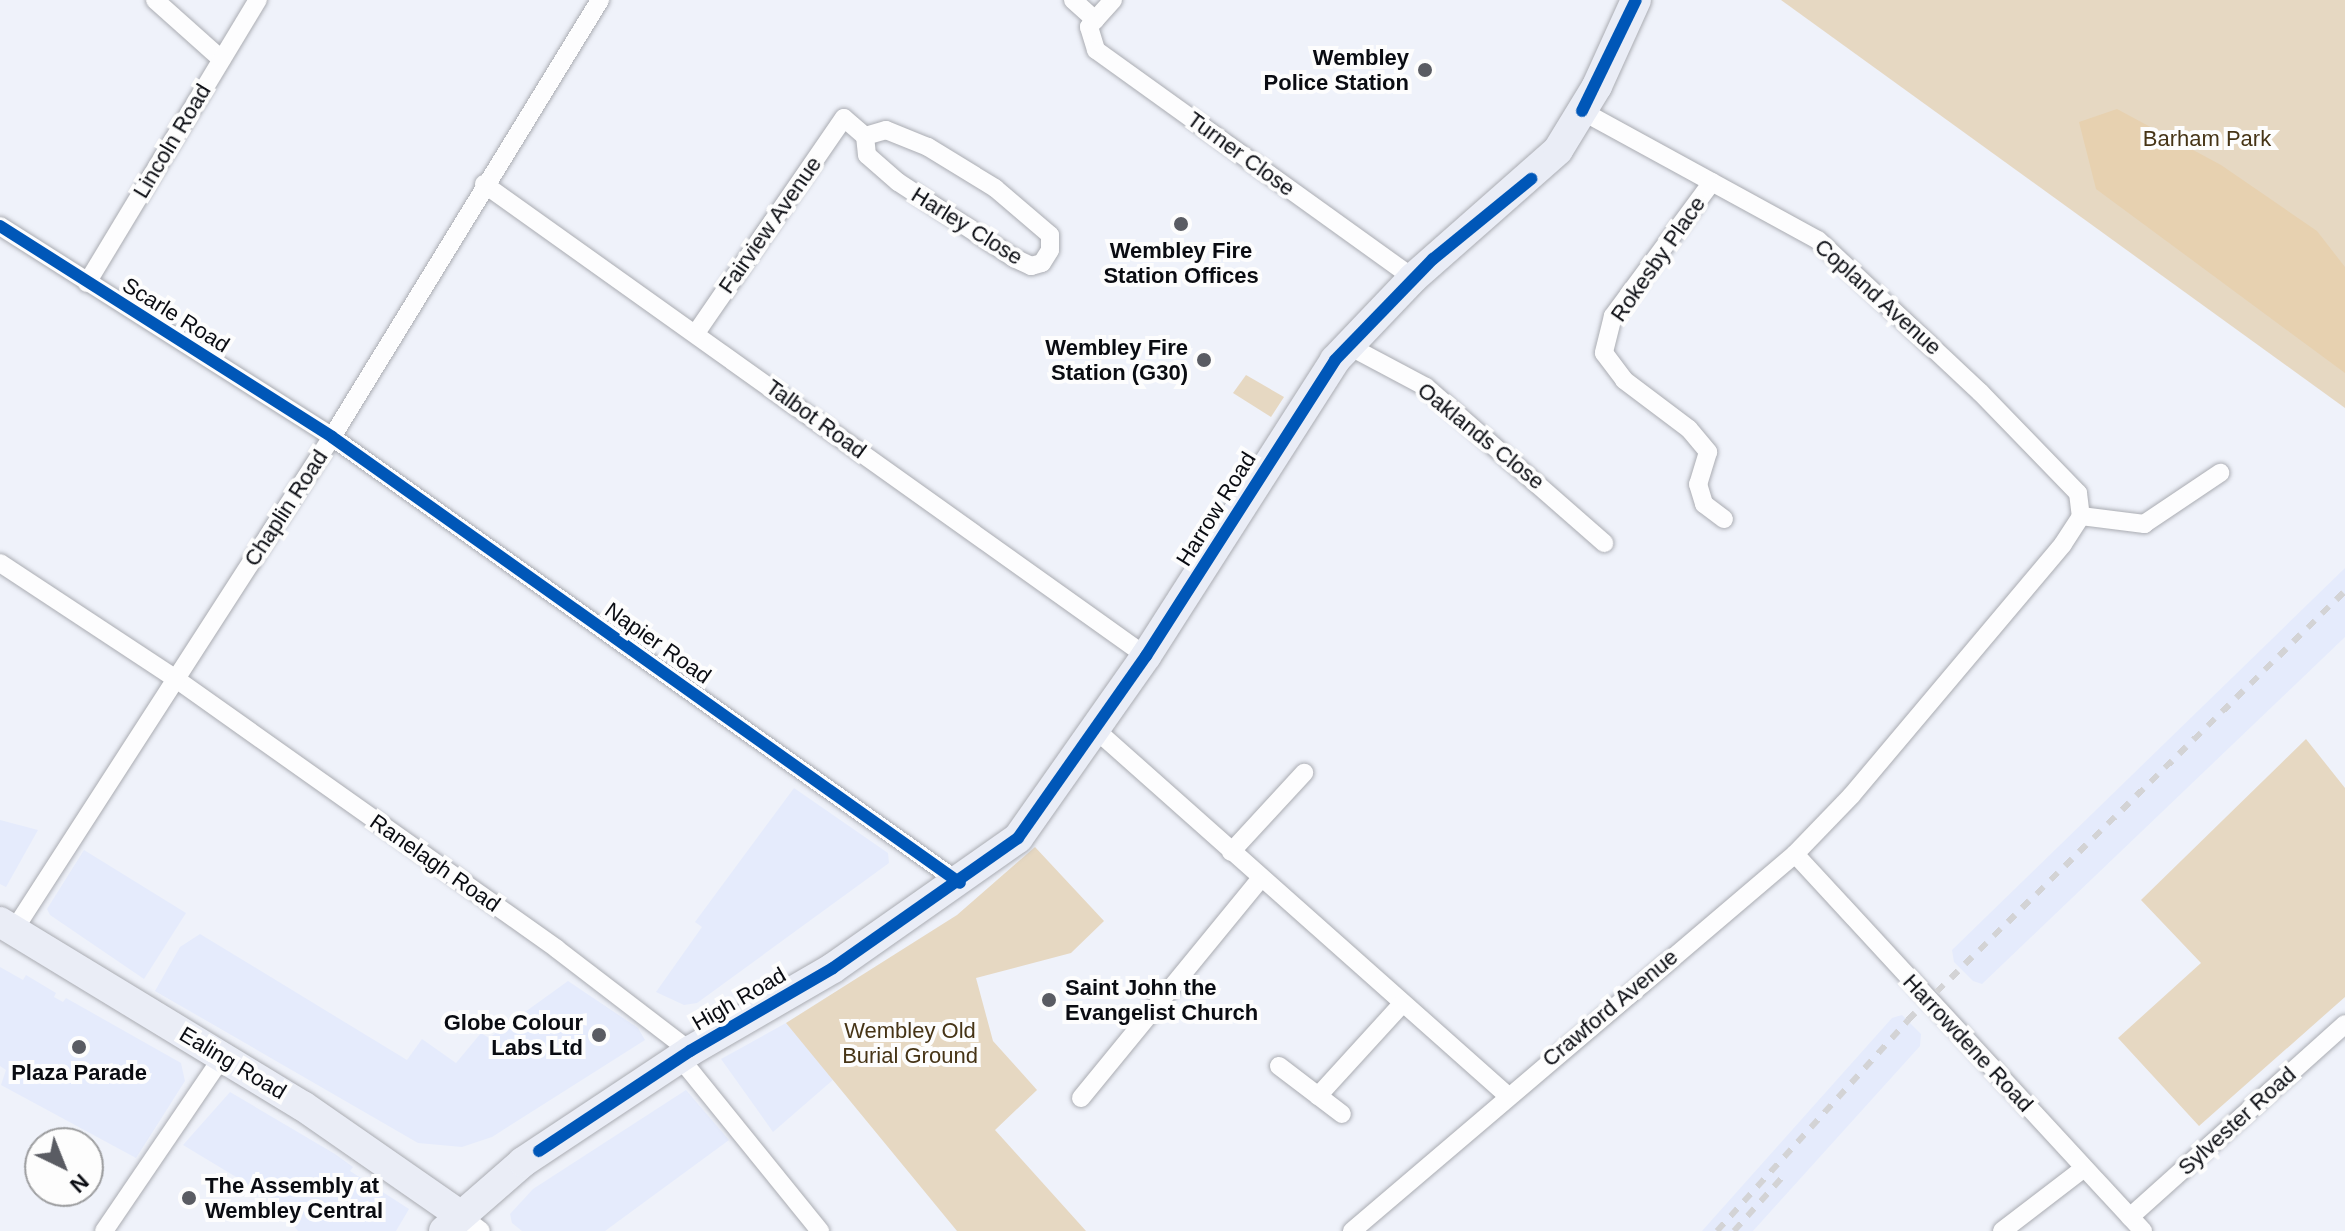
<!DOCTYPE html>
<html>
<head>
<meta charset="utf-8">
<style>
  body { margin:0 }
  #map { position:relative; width:2345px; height:1231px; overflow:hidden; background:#eff2fa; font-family:Arial,sans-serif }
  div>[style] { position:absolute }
  .built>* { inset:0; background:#e5ebfc }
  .green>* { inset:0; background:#e6d8c2 }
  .forest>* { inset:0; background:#e7d1b0 }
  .roads { filter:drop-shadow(0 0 2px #aaacb2) drop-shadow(0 0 2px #aaacb2) }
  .street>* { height:18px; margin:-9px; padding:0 9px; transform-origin:9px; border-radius:9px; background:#fdfdfe }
  .primary>* { height:30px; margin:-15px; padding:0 15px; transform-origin:15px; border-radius:15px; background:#eaedf6 }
  .rail>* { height:6px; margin-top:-3px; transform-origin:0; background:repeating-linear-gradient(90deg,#d3d3d5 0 10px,transparent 0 20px) }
  .cycleway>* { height:12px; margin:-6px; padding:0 6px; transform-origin:6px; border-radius:6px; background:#0057b8 }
  .dots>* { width:22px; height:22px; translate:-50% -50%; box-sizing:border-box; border:4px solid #fdfdfd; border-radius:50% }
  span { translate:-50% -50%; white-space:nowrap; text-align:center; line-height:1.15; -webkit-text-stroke:8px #fdfdfd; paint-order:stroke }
  .poi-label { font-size:22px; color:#0a0c12; font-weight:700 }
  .right { translate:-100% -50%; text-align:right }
  .left { translate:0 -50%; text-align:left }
  .park-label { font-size:22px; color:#463416 }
  .street-label { font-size:22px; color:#0a0c12 }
  .north { position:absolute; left:24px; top:1127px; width:80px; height:80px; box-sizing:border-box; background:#fdfdfd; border:2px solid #9c9d9f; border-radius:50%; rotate:137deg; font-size:22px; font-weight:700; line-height:32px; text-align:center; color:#0a0c12 }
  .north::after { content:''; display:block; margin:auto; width:28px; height:36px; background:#5a5c63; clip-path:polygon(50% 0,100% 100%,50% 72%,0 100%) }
</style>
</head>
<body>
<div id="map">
  <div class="built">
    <i style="clip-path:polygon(2345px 568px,2345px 637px,1982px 984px,1973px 981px,1954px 962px,1952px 950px)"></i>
    <i style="clip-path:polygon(794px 788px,888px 853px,889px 863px,697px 1003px,684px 1005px,656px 992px,702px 927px,695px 922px)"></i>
    <i style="clip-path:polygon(0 820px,38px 830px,6px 887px,0 884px)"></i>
    <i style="clip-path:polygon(84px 850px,186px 913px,144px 979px,50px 915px,47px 909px)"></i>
    <i style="clip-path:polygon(200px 934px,407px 1060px,422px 1039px,456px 1063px,481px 1033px,489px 1038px,568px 981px,638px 1028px,645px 1040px,492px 1137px,462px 1147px,418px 1143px,155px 991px,180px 947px)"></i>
    <i style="clip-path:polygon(0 960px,0 967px,23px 980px,26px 975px,56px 993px,54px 997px,63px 1002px,66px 998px,181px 1063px,185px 1081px,136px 1158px,1px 1085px,6px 1070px,0 1066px)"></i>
    <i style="clip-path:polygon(1902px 1015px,1921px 1034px,1920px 1046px,1753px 1231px,1702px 1231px,1892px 1018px)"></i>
    <i style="clip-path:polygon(786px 1023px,834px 1079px,773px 1132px,721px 1059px)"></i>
    <i style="clip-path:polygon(686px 1090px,729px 1140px,605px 1231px,522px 1231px,512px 1223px,510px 1214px,533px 1189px)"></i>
    <i style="clip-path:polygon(230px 1092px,335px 1154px,353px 1167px,350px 1171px,409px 1209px,396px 1231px,298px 1231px,271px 1198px,183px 1145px)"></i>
  </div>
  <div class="green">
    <i style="clip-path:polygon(1781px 0,2345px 0,2345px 408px)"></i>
    <i style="clip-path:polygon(1246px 375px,1284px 397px,1271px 417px,1233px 393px)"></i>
    <i style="clip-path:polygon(2306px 739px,2345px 788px,2345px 997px,2199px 1126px,2118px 1038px,2201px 963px,2141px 900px)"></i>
    <i style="clip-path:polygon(1035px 847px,1104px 921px,1071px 953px,976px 978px,993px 1041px,1037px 1090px,995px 1130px,1086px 1231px,957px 1231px,786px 1023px,957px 915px)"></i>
  </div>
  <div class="forest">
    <i style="clip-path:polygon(2117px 109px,2221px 165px,2317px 231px,2345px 267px,2345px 373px,2096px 189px,2079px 122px)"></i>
  </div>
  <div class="roads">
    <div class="street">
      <i style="left:155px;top:0;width:89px;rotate:41.8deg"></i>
      <i style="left:1073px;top:0;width:30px;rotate:42deg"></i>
      <i style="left:1113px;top:0;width:36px;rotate:132deg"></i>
      <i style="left:1089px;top:27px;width:24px;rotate:73deg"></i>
      <i style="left:1096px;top:50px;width:390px;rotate:35.7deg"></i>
      <i style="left:1582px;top:111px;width:269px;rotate:28.7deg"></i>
      <i style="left:1818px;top:240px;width:222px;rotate:43.2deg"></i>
      <i style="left:1980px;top:392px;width:141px;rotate:45.9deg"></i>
      <i style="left:2078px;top:493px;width:23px;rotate:83deg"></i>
      <i style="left:1712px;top:182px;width:167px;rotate:126.5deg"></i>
      <i style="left:1613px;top:316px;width:38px;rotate:104deg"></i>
      <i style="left:1604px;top:353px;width:34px;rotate:53deg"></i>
      <i style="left:1624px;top:380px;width:81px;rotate:37deg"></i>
      <i style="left:1689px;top:429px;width:30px;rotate:50deg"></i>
      <i style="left:1708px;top:452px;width:34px;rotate:107deg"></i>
      <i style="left:1698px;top:484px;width:21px;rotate:73deg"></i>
      <i style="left:1704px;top:504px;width:25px;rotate:37deg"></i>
      <i style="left:484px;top:184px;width:813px;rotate:35.49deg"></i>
      <i style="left:0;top:226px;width:393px;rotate:32.4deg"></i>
      <i style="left:332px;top:437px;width:770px;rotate:35.38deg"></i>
      <i style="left:87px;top:283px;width:331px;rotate:-58.9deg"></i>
      <i style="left:696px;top:333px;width:261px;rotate:-55.5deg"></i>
      <i style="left:844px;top:118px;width:28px;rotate:41deg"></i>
      <i style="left:865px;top:136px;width:19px;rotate:84deg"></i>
      <i style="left:867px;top:155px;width:41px;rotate:41.1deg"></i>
      <i style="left:898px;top:182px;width:139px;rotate:33.2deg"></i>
      <i style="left:1014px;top:258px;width:19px;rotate:25deg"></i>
      <i style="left:1031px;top:266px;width:11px;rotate:-15deg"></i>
      <i style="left:1042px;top:263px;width:15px;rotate:-58deg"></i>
      <i style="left:1050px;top:250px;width:15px;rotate:-90deg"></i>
      <i style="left:1050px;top:235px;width:72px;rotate:-139.5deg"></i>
      <i style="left:995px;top:188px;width:79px;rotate:-148.5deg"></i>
      <i style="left:928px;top:147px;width:45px;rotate:-158deg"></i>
      <i style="left:886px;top:130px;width:22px;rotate:164deg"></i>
      <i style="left:1347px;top:345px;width:89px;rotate:28deg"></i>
      <i style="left:1426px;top:387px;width:237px;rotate:41.2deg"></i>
      <i style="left:2081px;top:516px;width:64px;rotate:7.2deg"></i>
      <i style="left:2144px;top:524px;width:92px;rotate:-33.9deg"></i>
      <i style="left:0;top:563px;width:211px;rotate:33.4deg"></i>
      <i style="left:176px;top:679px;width:467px;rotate:35.3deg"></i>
      <i style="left:557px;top:949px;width:168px;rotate:37.5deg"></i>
      <i style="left:1096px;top:730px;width:550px;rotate:41.61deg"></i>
      <i style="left:1231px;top:852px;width:108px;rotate:-47.3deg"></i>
      <i style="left:1795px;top:854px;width:513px;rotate:47.29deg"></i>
      <i style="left:14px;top:930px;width:587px;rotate:-57.18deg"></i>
      <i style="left:332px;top:437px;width:513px;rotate:-58.48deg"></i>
      <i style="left:680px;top:1058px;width:223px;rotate:51deg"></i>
      <i style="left:1279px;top:1066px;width:79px;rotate:37.3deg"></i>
      <i style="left:1318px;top:1096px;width:125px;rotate:-47.6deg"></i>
      <i style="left:1081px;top:1098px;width:284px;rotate:-50.7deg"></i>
      <i style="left:460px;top:1215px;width:26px;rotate:37deg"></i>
      <i style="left:2130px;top:1217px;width:289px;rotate:-41.9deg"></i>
      <i style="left:104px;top:1231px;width:212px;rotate:-55.8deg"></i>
      <i style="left:1352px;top:1231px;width:582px;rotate:-40.4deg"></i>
      <i style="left:1795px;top:854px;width:81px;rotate:-46deg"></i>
      <i style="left:1851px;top:796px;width:329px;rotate:-49.9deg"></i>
      <i style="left:2063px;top:544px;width:33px;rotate:-57deg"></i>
      <i style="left:2002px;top:1231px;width:103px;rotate:-37.5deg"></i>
    </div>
    <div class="primary">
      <i style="left:0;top:922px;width:354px;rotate:31.3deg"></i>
      <i style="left:303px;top:1106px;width:191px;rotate:34.8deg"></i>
      <i style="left:444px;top:1231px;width:105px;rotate:-41.1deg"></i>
      <i style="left:523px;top:1162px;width:201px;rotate:-33.6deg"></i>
      <i style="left:690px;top:1051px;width:165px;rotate:-30.1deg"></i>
      <i style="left:833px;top:968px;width:226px;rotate:-35.1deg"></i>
      <i style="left:1018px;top:838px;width:223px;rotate:-54.9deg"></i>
      <i style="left:1146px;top:656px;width:351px;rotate:-57.4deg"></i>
      <i style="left:1335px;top:360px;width:113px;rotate:-46.4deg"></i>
      <i style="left:1413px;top:278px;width:193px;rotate:-41.4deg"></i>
      <i style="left:1558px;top:150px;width:75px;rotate:-58.6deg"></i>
      <i style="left:1597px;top:86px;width:94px;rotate:-65.6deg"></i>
    </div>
  </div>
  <div class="rail">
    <i style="left:1717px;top:1231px;width:285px;rotate:-47.8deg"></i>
    <i style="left:1908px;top:1020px;width:612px;rotate:-44.47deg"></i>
    <i style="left:1734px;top:1231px;width:79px;rotate:-48.1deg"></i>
  </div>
  <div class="cycleway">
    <i style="left:1582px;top:111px;width:123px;rotate:-64.1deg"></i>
    <i style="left:0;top:226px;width:393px;rotate:32.4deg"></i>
    <i style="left:332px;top:437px;width:770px;rotate:35.38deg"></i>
    <i style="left:539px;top:1151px;width:181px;rotate:-33.5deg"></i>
    <i style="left:690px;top:1051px;width:165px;rotate:-30.1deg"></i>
    <i style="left:833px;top:968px;width:226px;rotate:-35.1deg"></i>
    <i style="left:1018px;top:838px;width:223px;rotate:-54.9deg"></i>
    <i style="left:1146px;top:656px;width:351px;rotate:-57.4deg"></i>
    <i style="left:1335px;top:360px;width:141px;rotate:-45.9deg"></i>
    <i style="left:1433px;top:259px;width:127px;rotate:-39.2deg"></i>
  </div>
  <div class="dots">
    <i style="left:1425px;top:70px;background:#5a5c63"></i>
    <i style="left:1181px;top:224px;background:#5a5c63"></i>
    <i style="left:1204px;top:360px;background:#5a5c63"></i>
    <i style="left:1049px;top:1000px;background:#5a5c63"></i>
    <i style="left:599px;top:1035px;background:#5a5c63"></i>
    <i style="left:79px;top:1047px;background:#5a5c63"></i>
    <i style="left:189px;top:1198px;background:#5a5c63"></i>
  </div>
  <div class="poi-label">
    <span class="right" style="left:1409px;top:70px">Wembley<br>Police Station</span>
    <span style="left:1181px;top:263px">Wembley Fire<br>Station Offices</span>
    <span class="right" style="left:1188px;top:360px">Wembley Fire<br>Station (G30)</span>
    <span class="left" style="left:1065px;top:1000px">Saint John the<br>Evangelist Church</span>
    <span class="right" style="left:583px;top:1035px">Globe Colour<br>Labs Ltd</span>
    <span style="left:79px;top:1073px">Plaza Parade</span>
    <span class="left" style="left:205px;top:1198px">The Assembly at<br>Wembley Central</span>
  </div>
  <div class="park-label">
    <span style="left:2207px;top:139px">Barham Park</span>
    <span style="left:910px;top:1043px">Wembley Old<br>Burial Ground</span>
  </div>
  <div class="street-label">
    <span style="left:172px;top:141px;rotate:-59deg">Lincoln Road</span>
    <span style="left:1241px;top:154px;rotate:36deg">Turner Close</span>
    <span style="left:770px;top:225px;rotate:-55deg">Fairview Avenue</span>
    <span style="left:967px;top:226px;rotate:32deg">Harley Close</span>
    <span style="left:1658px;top:259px;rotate:-55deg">Rokesby Place</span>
    <span style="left:1878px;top:297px;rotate:42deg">Copland Avenue</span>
    <span style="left:176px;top:315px;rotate:32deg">Scarle Road</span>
    <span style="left:816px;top:419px;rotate:36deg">Talbot Road</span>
    <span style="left:1481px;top:436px;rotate:39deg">Oaklands Close</span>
    <span style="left:286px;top:508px;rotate:-57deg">Chaplin Road</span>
    <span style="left:1216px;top:509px;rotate:-58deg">Harrow Road</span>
    <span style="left:658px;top:643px;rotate:35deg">Napier Road</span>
    <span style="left:435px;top:863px;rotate:35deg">Ranelagh Road</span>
    <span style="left:739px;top:999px;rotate:-30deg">High Road</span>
    <span style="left:1610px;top:1008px;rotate:-40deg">Crawford Avenue</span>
    <span style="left:1968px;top:1043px;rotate:47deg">Harrowdene Road</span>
    <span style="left:233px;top:1063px;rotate:31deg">Ealing Road</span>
    <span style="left:2237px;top:1121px;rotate:-42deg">Sylvester Road</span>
  </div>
  <div class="north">N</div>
</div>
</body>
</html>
